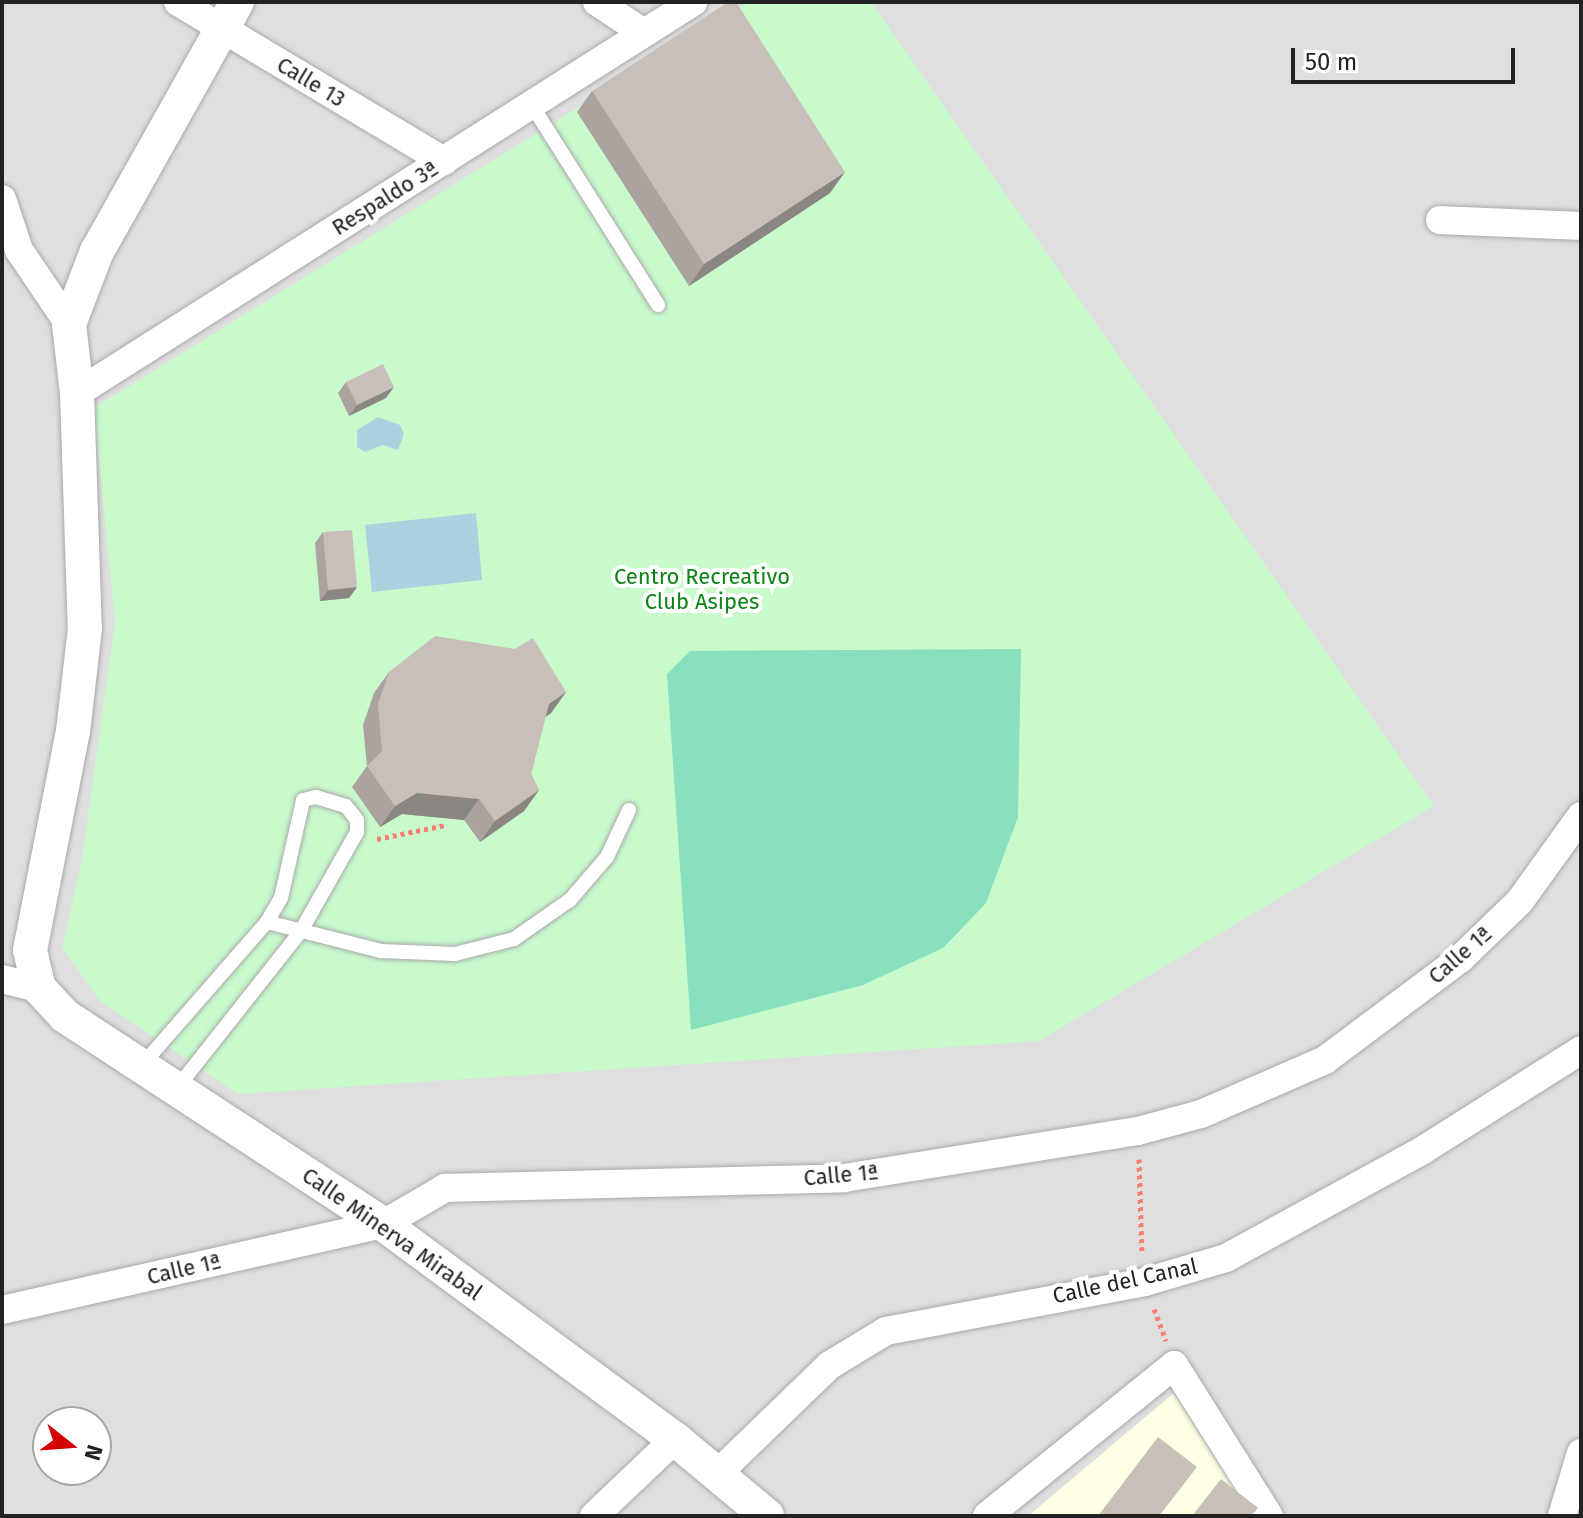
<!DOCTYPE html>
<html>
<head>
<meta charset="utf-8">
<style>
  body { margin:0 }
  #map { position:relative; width:1583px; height:1518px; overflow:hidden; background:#f2efe9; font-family:"Fira Sans",sans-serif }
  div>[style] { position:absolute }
  .residential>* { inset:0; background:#e0dfdf }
  .education>* { inset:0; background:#ffffe5 }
  .park>* { inset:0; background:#c8facc }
  .pitch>* { inset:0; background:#88e0be }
  .water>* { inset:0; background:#aad3df }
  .path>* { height:5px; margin-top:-2.5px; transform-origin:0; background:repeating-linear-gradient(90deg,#fa8072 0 4px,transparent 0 8px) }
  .roads { filter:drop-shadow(0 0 2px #a9a9a9) drop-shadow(0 0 2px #a9a9a9) }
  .service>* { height:14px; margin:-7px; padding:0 7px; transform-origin:7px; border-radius:7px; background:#fff }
  .minor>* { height:28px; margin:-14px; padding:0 14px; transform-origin:14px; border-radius:14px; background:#fff }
  .tertiary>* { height:34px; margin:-17px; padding:0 17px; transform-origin:17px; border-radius:17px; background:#fff }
  .wall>* { inset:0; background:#aba49e }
  .shaded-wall>* { inset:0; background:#8b8681 }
  .building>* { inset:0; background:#c7bfb8 }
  span { translate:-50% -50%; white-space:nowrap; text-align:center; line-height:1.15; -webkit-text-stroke:8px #fff; paint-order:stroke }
  .street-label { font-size:22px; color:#222 }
  .park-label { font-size:22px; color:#0c8416 }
  .frame { position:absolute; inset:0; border:4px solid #222; pointer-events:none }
  .north { position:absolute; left:32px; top:1406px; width:80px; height:80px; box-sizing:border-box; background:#fff; border:2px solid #a7a7a7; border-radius:50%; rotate:107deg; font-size:22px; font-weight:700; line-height:32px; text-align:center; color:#222 }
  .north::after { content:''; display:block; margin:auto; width:28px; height:36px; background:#d40000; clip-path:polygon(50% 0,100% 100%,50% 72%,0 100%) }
  .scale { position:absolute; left:1291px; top:48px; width:224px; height:36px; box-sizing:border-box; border:4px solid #222; border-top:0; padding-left:10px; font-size:24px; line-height:28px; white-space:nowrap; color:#222; -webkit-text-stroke:6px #fff; paint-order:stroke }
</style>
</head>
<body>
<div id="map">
  <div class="residential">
    <i style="clip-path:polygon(evenodd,2px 2px,1581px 2px,1581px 1516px,2px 1516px,2px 2px,48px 1422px,96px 1422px,96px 1470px,48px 1470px,48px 1422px)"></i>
  </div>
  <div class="education">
    <i style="clip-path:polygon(1174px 1393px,1253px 1516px,1028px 1516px)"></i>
  </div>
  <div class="park">
    <i style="clip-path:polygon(748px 2px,871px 2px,1434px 806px,1039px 1041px,238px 1094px,101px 1002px,62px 948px,82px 859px,115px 622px,94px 408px)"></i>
  </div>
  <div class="pitch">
    <i style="clip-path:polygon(1021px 649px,1018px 817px,986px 903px,943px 948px,863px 985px,691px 1030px,667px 674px,690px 651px)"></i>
  </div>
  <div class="water">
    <i style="clip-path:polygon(378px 417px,400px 425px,404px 434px,398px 450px,383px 445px,365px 452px,357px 447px,357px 430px)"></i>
    <i style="clip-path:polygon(476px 513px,482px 580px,372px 592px,365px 525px)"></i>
  </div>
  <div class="path">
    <i style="left:377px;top:839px;width:70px;rotate:-11.5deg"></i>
    <i style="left:1139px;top:1159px;width:94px;rotate:88.2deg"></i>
    <i style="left:1154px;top:1309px;width:34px;rotate:69deg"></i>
  </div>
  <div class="roads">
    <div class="service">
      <i style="left:531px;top:104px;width:238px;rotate:57.7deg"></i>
      <i style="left:267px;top:922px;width:118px;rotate:14.3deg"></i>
      <i style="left:381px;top:951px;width:74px;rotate:2.3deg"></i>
      <i style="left:455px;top:954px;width:61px;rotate:-14.3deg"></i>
      <i style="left:514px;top:939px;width:68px;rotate:-34.9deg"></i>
      <i style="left:570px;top:900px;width:57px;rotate:-49.3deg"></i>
      <i style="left:607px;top:857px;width:52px;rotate:-64.9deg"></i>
      <i style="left:143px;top:1064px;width:189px;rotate:-48.9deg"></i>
      <i style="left:267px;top:922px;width:28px;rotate:-60deg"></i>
      <i style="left:281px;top:898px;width:100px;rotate:-77.3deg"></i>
      <i style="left:303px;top:800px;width:13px;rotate:-13deg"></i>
      <i style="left:316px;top:797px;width:31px;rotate:17deg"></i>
      <i style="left:346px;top:806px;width:18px;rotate:52deg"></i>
      <i style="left:357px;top:820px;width:12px;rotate:90deg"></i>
      <i style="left:357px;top:832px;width:114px;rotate:119.5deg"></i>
      <i style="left:301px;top:931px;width:199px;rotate:128.3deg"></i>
    </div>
    <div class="minor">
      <i style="left:178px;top:2px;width:310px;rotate:30.9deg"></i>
      <i style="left:597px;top:2px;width:53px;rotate:33.4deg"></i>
      <i style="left:2px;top:199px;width:54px;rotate:71.6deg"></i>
      <i style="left:19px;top:250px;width:89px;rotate:56deg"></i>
      <i style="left:1440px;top:220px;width:141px;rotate:2.4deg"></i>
      <i style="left:77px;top:393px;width:730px;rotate:-32.4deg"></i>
      <i style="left:2px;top:979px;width:38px;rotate:14deg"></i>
      <i style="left:2px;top:1310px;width:391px;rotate:-12.7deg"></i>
      <i style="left:383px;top:1224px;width:72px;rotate:-30.1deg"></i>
      <i style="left:445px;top:1188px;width:399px;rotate:-1.4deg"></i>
      <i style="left:844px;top:1178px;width:298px;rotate:-9.1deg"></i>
      <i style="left:1138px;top:1131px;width:65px;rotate:-15.1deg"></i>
      <i style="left:1201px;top:1114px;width:135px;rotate:-23.5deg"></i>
      <i style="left:1325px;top:1060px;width:169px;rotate:-36.8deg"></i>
      <i style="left:1460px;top:959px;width:83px;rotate:-44deg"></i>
      <i style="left:1520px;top:901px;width:105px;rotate:-54.3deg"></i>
      <i style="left:717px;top:1474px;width:157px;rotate:-44deg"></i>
      <i style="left:830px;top:1365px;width:66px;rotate:-31.3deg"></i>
      <i style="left:886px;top:1331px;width:264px;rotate:-10.7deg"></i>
      <i style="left:1145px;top:1282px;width:84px;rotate:-16.5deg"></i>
      <i style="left:1226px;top:1258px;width:225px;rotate:-28.7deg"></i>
      <i style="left:1423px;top:1150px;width:187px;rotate:-32.3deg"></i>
      <i style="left:594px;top:1516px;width:112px;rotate:-43.5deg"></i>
      <i style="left:987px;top:1516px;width:240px;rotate:-38.9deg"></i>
      <i style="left:1174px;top:1365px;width:178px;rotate:57.8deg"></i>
      <i style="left:1562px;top:1516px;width:66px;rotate:-73.2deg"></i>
    </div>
    <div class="tertiary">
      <i style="left:237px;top:2px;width:286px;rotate:119.3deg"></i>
      <i style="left:97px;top:251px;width:78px;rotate:111deg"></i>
      <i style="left:69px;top:324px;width:69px;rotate:83.4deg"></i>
      <i style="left:77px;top:393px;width:235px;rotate:88.1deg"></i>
      <i style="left:85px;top:628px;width:104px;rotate:96.6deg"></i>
      <i style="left:73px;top:731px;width:223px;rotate:101.1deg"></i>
      <i style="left:30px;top:950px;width:39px;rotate:77deg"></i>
      <i style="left:39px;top:988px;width:38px;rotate:47deg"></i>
      <i style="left:65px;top:1016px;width:380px;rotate:33.2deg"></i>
      <i style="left:383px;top:1224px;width:363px;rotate:36.4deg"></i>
      <i style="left:675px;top:1439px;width:120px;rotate:39.9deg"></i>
    </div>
  </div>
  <div class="wall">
    <i style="clip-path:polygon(592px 91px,830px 193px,689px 286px,577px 112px)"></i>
    <i style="clip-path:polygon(346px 382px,386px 398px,349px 416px,338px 393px)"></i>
    <i style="clip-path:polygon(323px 532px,357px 587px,349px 598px,320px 601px,315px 543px)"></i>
    <i style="clip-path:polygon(389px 672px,566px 692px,551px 713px,545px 717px,531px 774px,539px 790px,524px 811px,480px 842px,464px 820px,402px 814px,380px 827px,352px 787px,367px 766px,363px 725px,374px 693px)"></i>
  </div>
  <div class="shaded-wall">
    <i style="clip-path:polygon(845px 172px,830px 193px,689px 286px,704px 264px)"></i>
    <i style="clip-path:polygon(394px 387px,386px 398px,349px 416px,357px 405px)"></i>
    <i style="clip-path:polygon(357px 587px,349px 598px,320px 601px,328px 590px)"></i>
    <i style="clip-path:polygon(566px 692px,551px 713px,534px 725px,549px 704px)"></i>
    <i style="clip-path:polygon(539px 790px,524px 811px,480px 842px,495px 821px)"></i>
    <i style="clip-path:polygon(417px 793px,479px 799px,464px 820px,402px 814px,380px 827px,395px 806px)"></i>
  </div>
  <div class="building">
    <i style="clip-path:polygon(728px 2px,736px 2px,845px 172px,704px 264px,592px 91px)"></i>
    <i style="clip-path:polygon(383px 364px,394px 387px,357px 405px,346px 382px)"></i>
    <i style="clip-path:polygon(352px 530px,357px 587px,328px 590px,323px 532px)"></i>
    <i style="clip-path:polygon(435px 636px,515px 649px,533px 638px,566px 692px,549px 704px,531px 774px,539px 790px,495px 821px,479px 799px,417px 793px,395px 806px,367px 766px,382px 751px,378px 704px,389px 672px)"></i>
    <i style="clip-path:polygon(1158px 1437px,1197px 1467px,1159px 1516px,1098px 1516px)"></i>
    <i style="clip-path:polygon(1221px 1479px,1258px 1508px,1251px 1516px,1192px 1516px)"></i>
  </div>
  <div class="street-label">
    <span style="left:311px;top:82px;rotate:31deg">Calle 13</span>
    <span style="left:385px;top:198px;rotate:-32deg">Respaldo 3ª</span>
    <span style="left:1460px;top:955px;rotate:-41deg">Calle 1ª</span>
    <span style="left:841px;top:1175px;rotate:-5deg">Calle 1ª</span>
    <span style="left:392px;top:1234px;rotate:35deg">Calle Minerva Mirabal</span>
    <span style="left:184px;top:1269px;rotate:-13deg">Calle 1ª</span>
    <span style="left:1125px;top:1281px;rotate:-12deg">Calle del Canal</span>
  </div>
  <div class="park-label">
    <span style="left:702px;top:589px">Centro Recreativo<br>Club Asipes</span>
  </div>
  <div class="frame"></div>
  <div class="north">N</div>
  <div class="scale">50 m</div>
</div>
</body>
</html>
